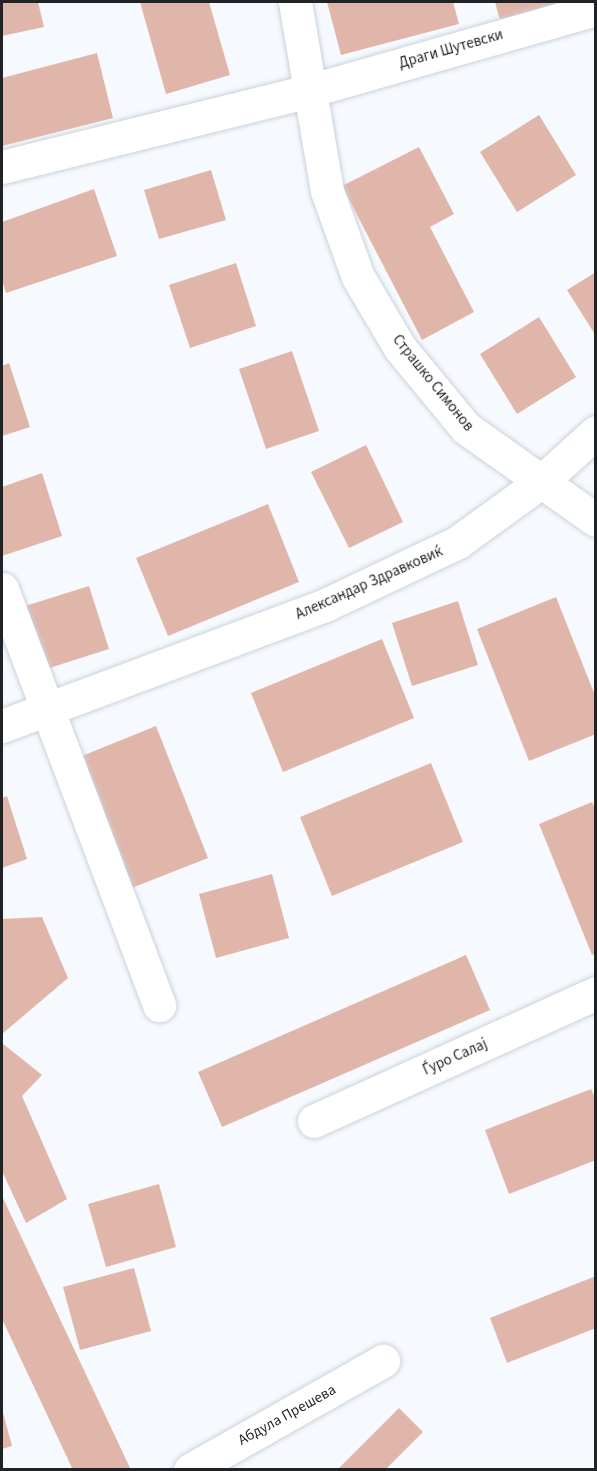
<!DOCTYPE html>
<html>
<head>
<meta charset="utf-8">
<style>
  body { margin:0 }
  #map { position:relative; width:597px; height:1471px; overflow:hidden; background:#f6fafe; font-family:"Source Sans 3",sans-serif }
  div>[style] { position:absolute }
  .building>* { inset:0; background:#e1b6aa }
  .roads { filter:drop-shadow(0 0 2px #c9d2db) drop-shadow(0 0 2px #c9d2db) }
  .street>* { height:33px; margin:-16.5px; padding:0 16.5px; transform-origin:16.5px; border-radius:16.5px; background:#fff }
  span { translate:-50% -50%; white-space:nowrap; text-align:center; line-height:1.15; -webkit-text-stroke:6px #fff; paint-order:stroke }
  .street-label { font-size:15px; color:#1f2326 }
  .frame { position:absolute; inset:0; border:3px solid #1f2326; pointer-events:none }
</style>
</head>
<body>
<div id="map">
  <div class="building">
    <i style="clip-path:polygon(2px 2px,38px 2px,44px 27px,2px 36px)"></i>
    <i style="clip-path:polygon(140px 2px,209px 2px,230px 75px,166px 94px)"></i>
    <i style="clip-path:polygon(327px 2px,453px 2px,459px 24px,341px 55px)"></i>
    <i style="clip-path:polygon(495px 2px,554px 2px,555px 4px,500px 20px)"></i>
    <i style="clip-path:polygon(97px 53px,113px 118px,2px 146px,2px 78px)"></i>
    <i style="clip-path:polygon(539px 115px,576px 175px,517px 212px,480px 152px)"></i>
    <i style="clip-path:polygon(419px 147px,454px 214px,430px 227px,474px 312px,422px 340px,342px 186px)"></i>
    <i style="clip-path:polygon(211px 170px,226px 220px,159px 239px,144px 190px)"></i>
    <i style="clip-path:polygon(94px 189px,117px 256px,6px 293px,2px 280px,2px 222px)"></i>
    <i style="clip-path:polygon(236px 263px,256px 326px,190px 348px,169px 285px)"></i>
    <i style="clip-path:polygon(596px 272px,596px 336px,567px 290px)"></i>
    <i style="clip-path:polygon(539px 317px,576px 377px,517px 414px,480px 354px)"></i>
    <i style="clip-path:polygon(292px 351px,319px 431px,266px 449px,239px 369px)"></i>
    <i style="clip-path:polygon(9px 363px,30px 427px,2px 436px,2px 366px)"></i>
    <i style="clip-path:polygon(366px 445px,403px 522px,349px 548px,311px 472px)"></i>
    <i style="clip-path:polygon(42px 473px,62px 536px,2px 556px,2px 487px)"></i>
    <i style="clip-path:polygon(268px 504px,299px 582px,168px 636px,136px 558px)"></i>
    <i style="clip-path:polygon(89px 586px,109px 649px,43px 670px,22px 607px)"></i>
    <i style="clip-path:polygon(556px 597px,596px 698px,596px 734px,529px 761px,477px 629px)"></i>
    <i style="clip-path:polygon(458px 601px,478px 665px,412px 686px,392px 623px)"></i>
    <i style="clip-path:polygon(382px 639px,414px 718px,283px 772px,251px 693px)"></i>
    <i style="clip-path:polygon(156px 726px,208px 858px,129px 889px,77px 758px)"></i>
    <i style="clip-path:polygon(431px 763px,463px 842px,332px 896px,300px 817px)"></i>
    <i style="clip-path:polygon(7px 796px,27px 859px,2px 868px,2px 798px)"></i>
    <i style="clip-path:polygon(592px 802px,596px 810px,596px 953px,592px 955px,539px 824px)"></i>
    <i style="clip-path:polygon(272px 874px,289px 938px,216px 958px,199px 894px)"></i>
    <i style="clip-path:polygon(42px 917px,68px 978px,2px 1034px,2px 919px)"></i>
    <i style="clip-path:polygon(466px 955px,490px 1010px,222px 1127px,198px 1072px)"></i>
    <i style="clip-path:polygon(2px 1043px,42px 1075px,22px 1096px,67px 1199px,26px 1223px,2px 1171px)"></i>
    <i style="clip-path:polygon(591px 1089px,596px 1100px,596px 1160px,509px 1194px,485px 1130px)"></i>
    <i style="clip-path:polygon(159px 1184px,176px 1247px,106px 1267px,88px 1204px)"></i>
    <i style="clip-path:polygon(2px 1196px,131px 1470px,73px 1470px,2px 1319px)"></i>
    <i style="clip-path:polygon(134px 1268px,151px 1331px,80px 1350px,63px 1287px)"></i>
    <i style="clip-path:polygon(596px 1276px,596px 1328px,507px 1363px,490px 1318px)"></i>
    <i style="clip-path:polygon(399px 1408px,423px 1432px,385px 1470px,337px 1470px)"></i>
    <i style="clip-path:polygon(2px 1409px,12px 1446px,2px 1449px)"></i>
  </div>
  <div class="roads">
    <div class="street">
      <i style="left:295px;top:2px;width:192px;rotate:80.4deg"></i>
      <i style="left:327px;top:191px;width:91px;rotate:70.2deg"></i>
      <i style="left:358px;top:277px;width:82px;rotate:59.4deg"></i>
      <i style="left:400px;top:348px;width:104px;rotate:50.5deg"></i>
      <i style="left:466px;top:428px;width:159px;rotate:35.3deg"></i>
      <i style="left:2px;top:167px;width:315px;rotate:-13.9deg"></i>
      <i style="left:308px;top:91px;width:299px;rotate:-15.9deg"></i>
      <i style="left:2px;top:589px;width:445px;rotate:69.3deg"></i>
      <i style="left:2px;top:726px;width:345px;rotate:-20.5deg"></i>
      <i style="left:325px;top:605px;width:147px;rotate:-25.3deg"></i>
      <i style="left:458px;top:542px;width:104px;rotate:-36deg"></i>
      <i style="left:542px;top:481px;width:73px;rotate:-42.2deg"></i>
      <i style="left:314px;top:1121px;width:310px;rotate:-24.4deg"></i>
      <i style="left:190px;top:1470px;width:222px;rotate:-29.5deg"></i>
    </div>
  </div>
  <div class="street-label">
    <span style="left:451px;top:49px;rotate:-16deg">Драги Шутевски</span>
    <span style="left:433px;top:383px;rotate:51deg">Страшко Симонов</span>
    <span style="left:369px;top:583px;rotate:-24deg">Александар Здравковиќ</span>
    <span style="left:455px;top:1057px;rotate:-24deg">Ѓуро Салај</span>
    <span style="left:287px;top:1415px;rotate:-29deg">Абдула Прешева</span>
  </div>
  <div class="frame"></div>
</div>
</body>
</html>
